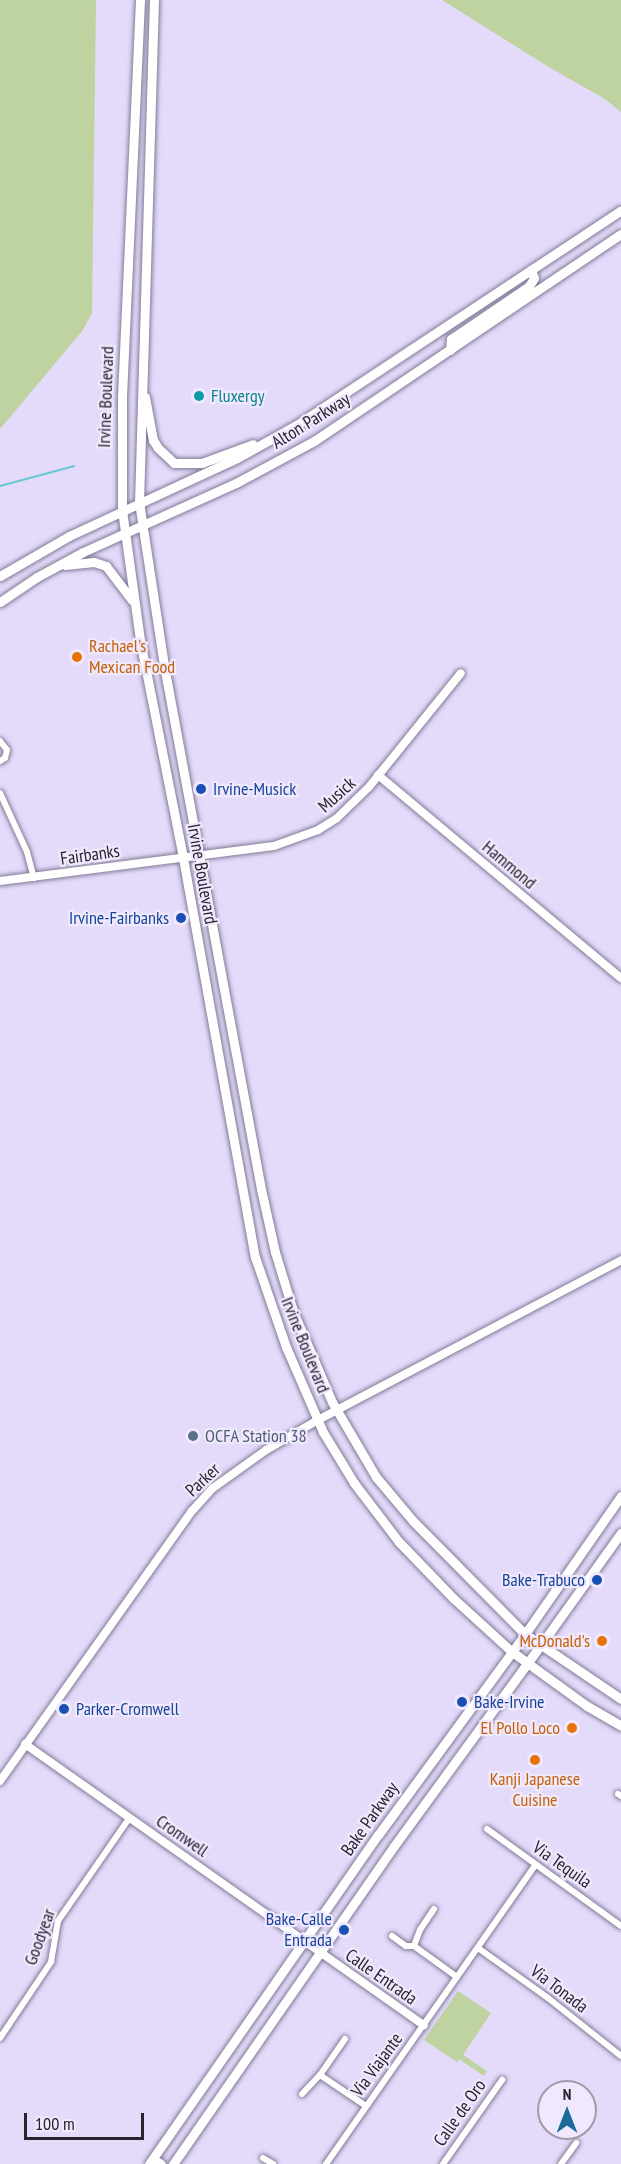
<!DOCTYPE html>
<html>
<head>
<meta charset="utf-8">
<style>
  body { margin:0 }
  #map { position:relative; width:621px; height:2164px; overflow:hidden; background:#e4dafa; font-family:"PT Sans Narrow",sans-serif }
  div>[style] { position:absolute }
  .green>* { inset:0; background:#bfd3a0 }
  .stream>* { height:2px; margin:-1px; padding:0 1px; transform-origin:1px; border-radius:1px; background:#69c6d3 }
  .roads { filter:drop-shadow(0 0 2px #837a97) drop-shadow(0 0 2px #837a97) }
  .minor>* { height:6px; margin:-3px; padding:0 3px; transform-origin:3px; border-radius:3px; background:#fff }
  .tertiary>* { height:8px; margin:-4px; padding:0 4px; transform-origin:4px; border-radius:4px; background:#fff }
  .secondary>* { height:9px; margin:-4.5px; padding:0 4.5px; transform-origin:4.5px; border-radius:4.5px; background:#fff }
  .primary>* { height:9px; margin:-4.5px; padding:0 4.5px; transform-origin:4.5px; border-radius:4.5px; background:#fff }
  .dots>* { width:16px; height:16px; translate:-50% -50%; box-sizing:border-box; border:3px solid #f0e9fd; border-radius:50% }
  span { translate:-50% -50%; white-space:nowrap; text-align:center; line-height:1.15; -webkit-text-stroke:4.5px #f0e9fd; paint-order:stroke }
  .culture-label { font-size:18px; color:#0d838f }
  .left { translate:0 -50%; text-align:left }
  .street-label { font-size:18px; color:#28232f }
  .food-label { font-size:18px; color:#c56008 }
  .right { translate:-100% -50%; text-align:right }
  .transit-label { font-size:18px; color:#164399 }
  .service-label { font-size:18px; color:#4e5e75 }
  .north { position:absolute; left:537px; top:2080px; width:60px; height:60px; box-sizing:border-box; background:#f0e9fd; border:2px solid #a09aab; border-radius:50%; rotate:0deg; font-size:16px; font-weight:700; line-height:24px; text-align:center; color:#28232f }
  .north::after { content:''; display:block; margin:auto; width:21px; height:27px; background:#1a6a9c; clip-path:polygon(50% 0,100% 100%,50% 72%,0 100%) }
  .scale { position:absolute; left:24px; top:2113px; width:120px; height:27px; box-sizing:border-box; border:3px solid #28232f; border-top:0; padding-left:8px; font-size:18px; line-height:21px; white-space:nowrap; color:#28232f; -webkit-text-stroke:4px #f0e9fd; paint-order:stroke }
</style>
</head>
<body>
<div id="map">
  <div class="green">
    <i style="clip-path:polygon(0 0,96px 0,92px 313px,83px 330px,0 429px)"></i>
    <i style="clip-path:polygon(442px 0,621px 0,621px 112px,605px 99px,547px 66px)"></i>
    <i style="clip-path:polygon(458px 1991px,491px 2013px,463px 2055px,487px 2071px,484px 2076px,459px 2059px,457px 2062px,424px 2040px)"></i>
  </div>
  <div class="stream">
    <i style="left:0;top:486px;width:77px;rotate:-15.1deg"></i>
  </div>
  <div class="roads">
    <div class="minor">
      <i style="left:0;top:741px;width:11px;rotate:52deg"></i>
      <i style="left:7px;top:750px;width:8px;rotate:104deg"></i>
      <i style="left:5px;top:758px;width:6px;rotate:149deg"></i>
      <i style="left:0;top:793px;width:65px;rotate:65.4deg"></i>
      <i style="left:27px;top:852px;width:27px;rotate:75deg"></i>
      <i style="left:618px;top:1794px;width:4px;rotate:34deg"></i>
      <i style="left:487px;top:1829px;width:165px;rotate:35.9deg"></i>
      <i style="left:434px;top:1909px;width:25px;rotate:124deg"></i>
      <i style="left:420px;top:1930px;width:17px;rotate:111deg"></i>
      <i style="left:414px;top:1946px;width:53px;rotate:35.8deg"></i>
      <i style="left:392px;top:1936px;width:17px;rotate:36deg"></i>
      <i style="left:406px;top:1946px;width:8px"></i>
      <i style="left:478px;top:1948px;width:86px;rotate:35.5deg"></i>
      <i style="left:548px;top:1998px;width:93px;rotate:38.5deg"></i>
      <i style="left:0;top:2038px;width:92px;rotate:-56.1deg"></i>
      <i style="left:51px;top:1962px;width:42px;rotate:-80.3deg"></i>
      <i style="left:58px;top:1921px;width:126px;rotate:-55.3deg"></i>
      <i style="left:345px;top:2039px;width:44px;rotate:124.8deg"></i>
      <i style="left:320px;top:2075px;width:55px;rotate:34deg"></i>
      <i style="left:302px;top:2094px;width:26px;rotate:-47deg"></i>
      <i style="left:263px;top:2158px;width:12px;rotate:31deg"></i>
      <i style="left:326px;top:2164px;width:365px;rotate:-55deg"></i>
      <i style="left:443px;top:2164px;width:103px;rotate:-54.9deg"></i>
      <i style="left:561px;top:2164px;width:26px;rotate:-54deg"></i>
    </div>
    <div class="tertiary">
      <i style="left:378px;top:775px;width:317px;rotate:39.9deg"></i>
      <i style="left:0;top:881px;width:276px;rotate:-7.3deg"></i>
      <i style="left:274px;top:846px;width:47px;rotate:-20deg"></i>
      <i style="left:318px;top:830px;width:22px;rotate:-32deg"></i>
      <i style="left:337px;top:818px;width:45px;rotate:-44.1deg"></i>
      <i style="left:369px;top:787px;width:146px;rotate:-51.1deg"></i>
      <i style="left:25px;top:1744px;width:488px;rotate:35.2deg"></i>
      <i style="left:0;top:1781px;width:331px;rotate:-54.6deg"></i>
      <i style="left:192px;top:1511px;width:31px;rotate:-48deg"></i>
      <i style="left:213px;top:1488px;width:65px;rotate:-35.6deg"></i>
      <i style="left:266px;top:1450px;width:60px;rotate:-30deg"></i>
      <i style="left:318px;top:1420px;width:343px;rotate:-27.8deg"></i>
    </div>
    <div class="secondary">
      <i style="left:525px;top:1634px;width:168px;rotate:-55.2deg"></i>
      <i style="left:540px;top:1646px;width:139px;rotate:-54.4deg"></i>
      <i style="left:153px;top:2159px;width:9px;rotate:32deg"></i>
    </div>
    <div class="primary">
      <i style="left:140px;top:0;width:396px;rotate:92.6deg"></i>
      <i style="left:122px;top:396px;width:114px;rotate:90deg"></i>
      <i style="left:122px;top:510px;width:131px;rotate:82.1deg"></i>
      <i style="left:140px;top:640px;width:222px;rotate:78.8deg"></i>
      <i style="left:183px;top:858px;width:405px;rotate:79.8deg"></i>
      <i style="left:255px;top:1257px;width:95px;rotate:71deg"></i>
      <i style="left:286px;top:1347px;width:93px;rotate:66.5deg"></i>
      <i style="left:323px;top:1432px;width:60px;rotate:58.7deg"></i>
      <i style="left:354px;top:1483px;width:74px;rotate:52.7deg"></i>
      <i style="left:399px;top:1542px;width:78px;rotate:46deg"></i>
      <i style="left:453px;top:1598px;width:79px;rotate:42.4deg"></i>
      <i style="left:511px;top:1651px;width:94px;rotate:35.9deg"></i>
      <i style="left:587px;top:1706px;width:39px;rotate:30deg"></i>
      <i style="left:154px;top:0;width:502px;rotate:91.71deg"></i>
      <i style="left:139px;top:502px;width:171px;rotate:81.3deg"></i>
      <i style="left:165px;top:671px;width:527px;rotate:79.5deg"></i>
      <i style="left:261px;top:1189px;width:65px;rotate:77.5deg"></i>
      <i style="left:275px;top:1252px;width:62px;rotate:73deg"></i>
      <i style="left:293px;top:1311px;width:99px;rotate:66.8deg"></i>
      <i style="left:332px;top:1402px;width:87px;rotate:59.6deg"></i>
      <i style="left:376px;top:1477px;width:57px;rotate:49.9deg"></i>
      <i style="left:413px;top:1521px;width:159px;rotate:45.3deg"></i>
      <i style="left:525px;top:1634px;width:116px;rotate:34.1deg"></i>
      <i style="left:450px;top:350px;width:11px;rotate:-85deg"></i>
      <i style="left:451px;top:339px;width:94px;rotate:-34.2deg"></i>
      <i style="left:529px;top:286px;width:9px;rotate:-58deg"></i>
      <i style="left:534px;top:278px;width:9px;rotate:-111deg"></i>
      <i style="left:145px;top:397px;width:44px;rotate:79.5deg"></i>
      <i style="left:153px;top:440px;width:9px;rotate:58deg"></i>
      <i style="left:158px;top:448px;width:22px;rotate:43deg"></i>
      <i style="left:174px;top:463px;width:28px"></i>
      <i style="left:202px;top:463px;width:54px;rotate:-20.4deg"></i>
      <i style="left:65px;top:565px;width:29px;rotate:-6deg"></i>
      <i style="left:94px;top:562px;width:13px;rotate:18deg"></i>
      <i style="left:106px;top:566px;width:43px;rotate:52.6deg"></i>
      <i style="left:0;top:576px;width:80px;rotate:-30.1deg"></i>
      <i style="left:69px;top:536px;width:185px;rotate:-24.9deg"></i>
      <i style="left:237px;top:458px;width:70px;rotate:-29.1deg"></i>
      <i style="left:298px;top:424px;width:387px;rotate:-33.5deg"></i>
      <i style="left:0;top:602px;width:45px;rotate:-34deg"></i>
      <i style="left:37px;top:577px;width:52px;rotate:-28.5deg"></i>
      <i style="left:83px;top:552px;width:168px;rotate:-24.3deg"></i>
      <i style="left:236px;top:483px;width:89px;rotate:-28.3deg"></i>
      <i style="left:314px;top:441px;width:370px;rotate:-34deg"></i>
      <i style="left:149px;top:2164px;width:401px;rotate:-55.2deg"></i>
      <i style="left:378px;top:1835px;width:249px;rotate:-53.8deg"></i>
      <i style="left:173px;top:2164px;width:387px;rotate:-55.2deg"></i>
      <i style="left:394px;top:1846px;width:248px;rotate:-53.9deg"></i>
    </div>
  </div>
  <div class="dots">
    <i style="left:199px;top:396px;background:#0f9aa8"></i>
    <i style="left:77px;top:657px;background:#e8710a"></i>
    <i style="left:201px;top:789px;background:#1a4fb4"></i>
    <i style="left:181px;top:918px;background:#1a4fb4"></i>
    <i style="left:193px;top:1436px;background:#5c6f8a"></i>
    <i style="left:597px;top:1580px;background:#1a4fb4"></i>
    <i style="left:602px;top:1641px;background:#e8710a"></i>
    <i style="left:462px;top:1702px;background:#1a4fb4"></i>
    <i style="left:64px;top:1709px;background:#1a4fb4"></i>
    <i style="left:572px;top:1728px;background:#e8710a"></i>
    <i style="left:535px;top:1760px;background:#e8710a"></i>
    <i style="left:344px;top:1930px;background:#1a4fb4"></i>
  </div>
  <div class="culture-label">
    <span class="left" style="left:211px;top:396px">Fluxergy</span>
  </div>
  <div class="street-label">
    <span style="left:106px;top:397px;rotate:-88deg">Irvine Boulevard</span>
    <span style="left:311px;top:421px;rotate:-32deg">Alton Parkway</span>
    <span style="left:337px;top:795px;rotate:-42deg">Musick</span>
    <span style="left:90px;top:855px;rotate:-8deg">Fairbanks</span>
    <span style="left:509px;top:865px;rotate:40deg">Hammond</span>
    <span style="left:202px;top:874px;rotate:80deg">Irvine Boulevard</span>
    <span style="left:305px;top:1345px;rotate:68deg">Irvine Boulevard</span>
    <span style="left:203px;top:1480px;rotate:-43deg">Parker</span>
    <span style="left:370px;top:1819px;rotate:-55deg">Bake Parkway</span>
    <span style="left:182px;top:1836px;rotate:35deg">Cromwell</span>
    <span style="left:562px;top:1865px;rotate:35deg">Via Tequila</span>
    <span style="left:40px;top:1937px;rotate:-70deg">Goodyear</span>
    <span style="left:381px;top:1977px;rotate:35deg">Calle Entrada</span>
    <span style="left:559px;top:1989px;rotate:37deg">Via Tonada</span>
    <span style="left:377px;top:2065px;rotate:-54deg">Via Viajante</span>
    <span style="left:460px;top:2113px;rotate:-55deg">Calle de Oro</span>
  </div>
  <div class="food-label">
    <span class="left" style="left:89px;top:657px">Rachael's<br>Mexican Food</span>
    <span class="right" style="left:590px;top:1641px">McDonald's</span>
    <span class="right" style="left:560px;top:1728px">El Pollo Loco</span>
    <span style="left:535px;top:1790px">Kanji Japanese<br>Cuisine</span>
  </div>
  <div class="transit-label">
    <span class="left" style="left:213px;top:789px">Irvine-Musick</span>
    <span class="right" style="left:169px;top:918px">Irvine-Fairbanks</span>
    <span class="right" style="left:585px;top:1580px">Bake-Trabuco</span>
    <span class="left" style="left:474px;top:1702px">Bake-Irvine</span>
    <span class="left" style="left:76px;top:1709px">Parker-Cromwell</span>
    <span class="right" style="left:332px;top:1930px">Bake-Calle<br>Entrada</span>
  </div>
  <div class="service-label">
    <span class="left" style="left:205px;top:1436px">OCFA Station 38</span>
  </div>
  <div class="north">N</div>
  <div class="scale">100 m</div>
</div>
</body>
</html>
